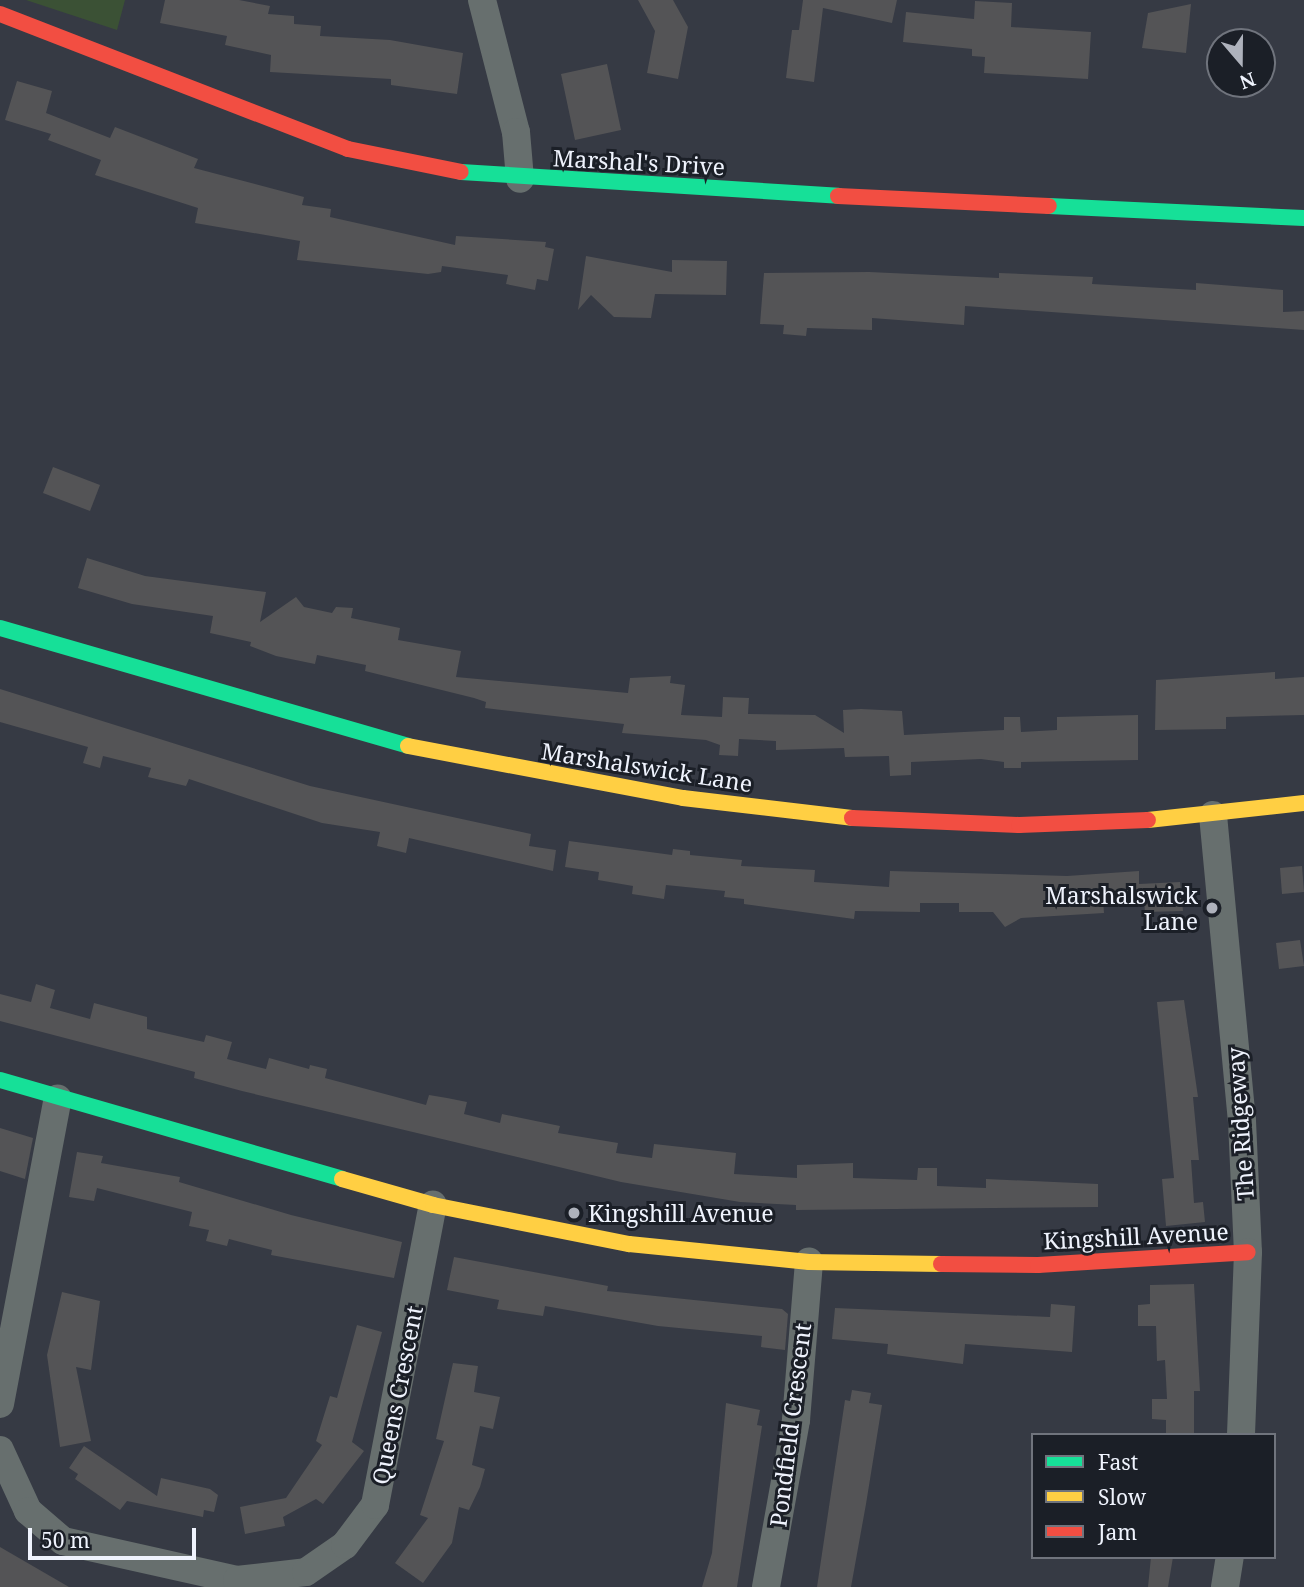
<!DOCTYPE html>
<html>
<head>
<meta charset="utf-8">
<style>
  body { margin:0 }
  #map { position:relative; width:1304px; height:1587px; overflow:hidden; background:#363a44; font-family:"Noto Serif",serif }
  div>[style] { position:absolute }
  .green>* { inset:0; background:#3b5135 }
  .building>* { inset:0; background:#545456 }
  .street>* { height:28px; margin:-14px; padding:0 14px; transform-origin:14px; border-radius:14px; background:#676f6e }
  .fast>* { height:16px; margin:-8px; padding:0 8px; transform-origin:8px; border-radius:8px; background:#16e098 }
  .slow>* { height:16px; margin:-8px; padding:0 8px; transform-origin:8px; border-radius:8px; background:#ffcf43 }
  .jam>* { height:16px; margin:-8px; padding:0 8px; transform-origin:8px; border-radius:8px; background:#f24e42 }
  .dots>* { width:19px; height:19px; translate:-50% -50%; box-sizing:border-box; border:4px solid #1b1f27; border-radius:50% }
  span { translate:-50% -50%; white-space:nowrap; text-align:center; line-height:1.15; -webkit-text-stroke:6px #1b1f27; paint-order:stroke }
  .street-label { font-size:23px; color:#eff3fd }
  .poi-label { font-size:23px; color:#eff3fd }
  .right { translate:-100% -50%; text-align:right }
  .left { translate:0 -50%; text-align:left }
  .legend { position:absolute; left:1031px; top:1433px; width:245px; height:126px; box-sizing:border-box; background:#1b1f27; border:2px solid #70747d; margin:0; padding:9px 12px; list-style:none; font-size:21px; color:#eff3fd }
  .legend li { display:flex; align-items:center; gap:14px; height:35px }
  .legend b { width:35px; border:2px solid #70747d }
  .north { position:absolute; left:1206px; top:28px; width:70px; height:70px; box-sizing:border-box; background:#1b1f27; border:2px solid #70747d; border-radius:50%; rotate:160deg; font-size:19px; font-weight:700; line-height:28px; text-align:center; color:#eff3fd }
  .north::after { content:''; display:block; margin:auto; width:24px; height:32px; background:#aeb2bc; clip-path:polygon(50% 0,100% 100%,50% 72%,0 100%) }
  .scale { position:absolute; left:28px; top:1528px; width:168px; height:32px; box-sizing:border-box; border:4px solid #eff3fd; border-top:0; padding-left:9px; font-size:21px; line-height:24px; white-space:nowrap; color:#eff3fd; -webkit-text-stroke:5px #1b1f27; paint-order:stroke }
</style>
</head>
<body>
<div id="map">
  <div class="green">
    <i style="clip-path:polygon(26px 0,125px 0,117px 30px)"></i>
  </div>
  <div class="building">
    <i style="clip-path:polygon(165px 0,239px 0,270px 6px,268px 14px,294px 16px,294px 24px,321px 26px,320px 36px,390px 40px,463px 53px,457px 94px,391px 85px,391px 79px,270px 72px,271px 55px,225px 45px,227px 36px,160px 23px)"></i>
    <i style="clip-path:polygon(638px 0,673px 0,688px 27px,678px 79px,647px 73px,655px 31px)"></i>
    <i style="clip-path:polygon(803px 0,897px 0,892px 23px,823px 8px,814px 82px,786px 78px,792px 30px,799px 30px)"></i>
    <i style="clip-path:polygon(975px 1px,1012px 3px,1011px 27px,1091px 32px,1088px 79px,984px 73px,985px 57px,972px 56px,972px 49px,903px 42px,906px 12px,974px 19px)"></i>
    <i style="clip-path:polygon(1191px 4px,1186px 53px,1142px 48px,1148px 13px)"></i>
    <i style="clip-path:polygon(607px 64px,621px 130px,575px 140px,561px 74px)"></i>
    <i style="clip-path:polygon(17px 81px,52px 91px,46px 113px,110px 138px,115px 127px,198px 159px,194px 168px,304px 197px,302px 205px,331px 209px,330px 217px,455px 245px,456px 236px,546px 242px,545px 247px,554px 249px,548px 281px,537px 279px,535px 290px,506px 284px,508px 275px,442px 266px,441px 272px,428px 274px,297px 260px,300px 241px,195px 223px,198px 208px,95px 175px,101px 160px,48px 140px,51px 134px,5px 120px)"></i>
    <i style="clip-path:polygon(586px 256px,672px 272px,672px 260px,727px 261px,726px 295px,655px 294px,651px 318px,614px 317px,591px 295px,578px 310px)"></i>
    <i style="clip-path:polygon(869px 272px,999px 278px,999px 273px,1093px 277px,1092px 284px,1196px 290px,1196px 283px,1283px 290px,1283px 312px,1304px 311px,1304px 330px,965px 306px,964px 325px,872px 318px,872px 330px,807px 328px,806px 336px,783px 334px,784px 325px,760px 324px,764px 273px)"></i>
    <i style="clip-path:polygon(53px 467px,100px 485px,90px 511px,43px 493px)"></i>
    <i style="clip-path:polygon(87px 558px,145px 576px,266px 592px,260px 622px,296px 597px,304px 607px,332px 613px,336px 607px,353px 608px,351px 618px,400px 628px,398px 640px,461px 651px,456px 677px,628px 693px,630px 678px,671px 676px,670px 683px,685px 685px,681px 715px,722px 717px,723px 697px,749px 698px,748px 714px,815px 715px,844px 733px,843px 710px,861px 709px,902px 711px,904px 735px,1004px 730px,1004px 717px,1020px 717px,1021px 732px,1057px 730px,1057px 717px,1138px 715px,1138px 760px,1021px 762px,1021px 768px,1004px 768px,1004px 762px,981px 759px,911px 762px,911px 775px,890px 776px,889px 756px,845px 757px,844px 748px,776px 750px,776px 741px,739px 739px,738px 756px,719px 755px,720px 745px,706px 740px,622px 733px,624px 724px,485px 708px,486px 702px,474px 698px,365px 671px,366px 665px,317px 655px,315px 664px,276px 656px,250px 646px,251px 642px,210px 633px,213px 616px,132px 604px,78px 588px)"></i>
    <i style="clip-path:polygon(1275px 672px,1275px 679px,1304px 677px,1304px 715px,1226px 717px,1226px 729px,1155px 730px,1156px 680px)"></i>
    <i style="clip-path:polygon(0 689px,310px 786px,531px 834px,529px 846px,556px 850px,553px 871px,409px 838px,406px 853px,377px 846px,380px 832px,322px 823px,189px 779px,186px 786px,148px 777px,151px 768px,103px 756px,100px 768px,83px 763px,88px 747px,0 722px)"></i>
    <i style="clip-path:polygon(569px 841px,672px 855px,673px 849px,690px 851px,690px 855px,742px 860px,741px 866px,815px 870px,814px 882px,889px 887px,890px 871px,1067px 876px,1139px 871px,1139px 884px,1180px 882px,1183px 911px,1145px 912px,1144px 900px,1103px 901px,1104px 913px,1021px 918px,1005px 927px,993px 912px,959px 912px,959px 903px,920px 903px,920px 912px,855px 911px,854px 919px,744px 904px,744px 899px,724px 897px,725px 891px,666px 885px,664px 899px,632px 894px,633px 886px,598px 880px,599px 872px,565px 867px)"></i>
    <i style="clip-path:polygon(1302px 866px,1304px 892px,1282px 894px,1280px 868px)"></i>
    <i style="clip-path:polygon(1300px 940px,1304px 966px,1279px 969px,1276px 943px)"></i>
    <i style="clip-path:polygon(36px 984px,55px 990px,50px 1008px,90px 1019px,94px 1003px,147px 1017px,147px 1029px,204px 1042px,206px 1035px,232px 1042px,227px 1059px,266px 1069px,269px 1058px,309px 1069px,310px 1065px,327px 1069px,325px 1078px,426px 1105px,429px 1095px,447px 1098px,467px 1102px,464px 1114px,500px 1123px,502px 1114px,560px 1126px,558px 1133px,618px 1143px,616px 1153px,652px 1158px,654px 1144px,736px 1153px,734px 1174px,797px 1178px,797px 1165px,853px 1163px,853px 1178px,917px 1180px,918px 1168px,937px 1168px,937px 1186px,986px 1188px,986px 1179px,1098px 1184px,1098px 1207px,796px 1210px,796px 1205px,740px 1202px,621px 1182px,242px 1091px,194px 1078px,195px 1072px,0 1021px,0 994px,31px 1002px)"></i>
    <i style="clip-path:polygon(1184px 1000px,1198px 1097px,1193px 1097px,1199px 1160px,1191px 1160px,1194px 1203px,1203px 1202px,1205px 1222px,1166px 1226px,1162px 1179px,1174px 1178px,1157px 1002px)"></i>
    <i style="clip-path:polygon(0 1128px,33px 1138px,25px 1179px,0 1171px)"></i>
    <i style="clip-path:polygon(77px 1152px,103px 1156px,101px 1163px,180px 1177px,179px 1182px,291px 1215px,402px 1242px,394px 1278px,271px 1255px,272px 1250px,229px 1239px,227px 1246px,206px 1241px,209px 1230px,189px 1226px,192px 1212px,156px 1203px,97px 1188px,94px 1201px,69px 1197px)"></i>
    <i style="clip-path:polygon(454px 1257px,608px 1286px,607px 1291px,782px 1309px,788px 1314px,785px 1350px,761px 1347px,762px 1336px,658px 1326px,545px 1306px,543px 1316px,497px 1309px,499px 1300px,447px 1290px)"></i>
    <i style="clip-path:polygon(1194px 1284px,1200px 1391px,1194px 1391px,1194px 1435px,1166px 1435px,1166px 1420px,1152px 1419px,1152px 1399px,1167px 1399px,1165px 1360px,1157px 1361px,1156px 1326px,1138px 1326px,1138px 1305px,1150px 1304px,1150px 1285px)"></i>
    <i style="clip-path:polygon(62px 1292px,100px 1301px,91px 1370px,76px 1367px,91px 1441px,60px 1447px,47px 1355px)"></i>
    <i style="clip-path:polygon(1051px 1304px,1075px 1306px,1072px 1352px,965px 1344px,963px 1364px,887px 1354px,888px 1344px,832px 1339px,835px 1308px,1050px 1317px)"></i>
    <i style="clip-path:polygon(357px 1325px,382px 1332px,352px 1442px,364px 1451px,323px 1504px,316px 1499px,283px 1517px,285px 1526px,245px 1534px,240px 1507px,286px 1498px,322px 1445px,316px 1441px,330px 1396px,337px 1398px)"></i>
    <i style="clip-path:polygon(453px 1363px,478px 1366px,474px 1392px,500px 1397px,493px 1429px,480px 1426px,472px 1465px,485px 1469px,480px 1487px,469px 1510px,459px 1507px,452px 1543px,423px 1583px,395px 1563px,428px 1518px,420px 1515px,444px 1441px,436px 1439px)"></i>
    <i style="clip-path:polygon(852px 1390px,871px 1393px,869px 1403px,882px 1405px,866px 1504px,851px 1587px,817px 1587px,845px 1400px,850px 1401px)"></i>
    <i style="clip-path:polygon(726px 1403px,760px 1410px,757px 1425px,762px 1426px,737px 1587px,702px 1587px,712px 1553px)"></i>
    <i style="clip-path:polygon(84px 1446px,157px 1496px,161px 1478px,210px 1489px,218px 1495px,214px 1512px,204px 1510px,203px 1517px,127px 1501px,120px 1510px,75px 1479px,78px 1474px,69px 1468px)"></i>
    <i style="clip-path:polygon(0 1547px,69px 1587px,0 1587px)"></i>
    <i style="clip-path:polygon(1151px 1557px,1173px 1557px,1168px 1587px,1148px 1587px)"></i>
  </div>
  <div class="street">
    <i style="left:482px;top:0;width:136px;rotate:75.6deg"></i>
    <i style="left:516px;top:132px;width:47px;rotate:85.1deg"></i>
    <i style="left:1213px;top:815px;width:307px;rotate:84.6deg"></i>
    <i style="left:1242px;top:1121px;width:131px;rotate:87.4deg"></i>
    <i style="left:1248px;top:1252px;width:183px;rotate:92.2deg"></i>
    <i style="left:0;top:1404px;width:311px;rotate:-79.3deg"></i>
    <i style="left:0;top:1450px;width:67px;rotate:65.3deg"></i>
    <i style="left:28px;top:1511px;width:46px;rotate:40.6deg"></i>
    <i style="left:63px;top:1541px;width:178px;rotate:12.6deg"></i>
    <i style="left:237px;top:1580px;width:69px;rotate:-6.6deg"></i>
    <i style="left:306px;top:1572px;width:47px;rotate:-34.7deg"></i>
    <i style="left:345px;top:1545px;width:50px;rotate:-53.1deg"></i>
    <i style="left:375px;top:1505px;width:306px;rotate:-79.1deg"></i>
    <i style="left:766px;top:1587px;width:170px;rotate:-79.8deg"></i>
    <i style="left:796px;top:1420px;width:159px;rotate:-85.3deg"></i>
    <i style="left:1225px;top:1587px;width:30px;rotate:-81deg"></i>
  </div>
  <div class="fast">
    <i style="left:461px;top:172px;width:378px;rotate:3.6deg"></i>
    <i style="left:1049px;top:206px;width:255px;rotate:2.7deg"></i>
    <i style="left:0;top:628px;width:425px;rotate:16.1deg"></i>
    <i style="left:0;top:1080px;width:356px;rotate:16.1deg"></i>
  </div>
  <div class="slow">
    <i style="left:408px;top:746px;width:280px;rotate:10.7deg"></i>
    <i style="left:683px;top:798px;width:170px;rotate:6.7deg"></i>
    <i style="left:1148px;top:820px;width:157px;rotate:-6.2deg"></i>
    <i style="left:342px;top:1179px;width:95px;rotate:15.9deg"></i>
    <i style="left:433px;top:1205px;width:200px;rotate:11.3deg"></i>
    <i style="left:629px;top:1244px;width:181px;rotate:5.7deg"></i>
    <i style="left:809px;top:1262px;width:132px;rotate:0.9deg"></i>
  </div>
  <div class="jam">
    <i style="left:0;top:14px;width:373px;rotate:21.2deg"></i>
    <i style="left:348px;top:149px;width:115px;rotate:11.5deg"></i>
    <i style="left:838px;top:196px;width:211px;rotate:2.7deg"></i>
    <i style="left:852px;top:818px;width:167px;rotate:2.4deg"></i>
    <i style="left:1019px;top:825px;width:129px;rotate:-2.2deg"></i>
    <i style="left:941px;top:1264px;width:97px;rotate:0.6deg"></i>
    <i style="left:1038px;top:1265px;width:210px;rotate:-3.5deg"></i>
  </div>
  <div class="dots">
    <i style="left:1212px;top:908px;background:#aeb2bc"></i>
    <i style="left:574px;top:1213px;background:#aeb2bc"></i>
  </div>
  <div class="street-label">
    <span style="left:639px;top:162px;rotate:3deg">Marshal's Drive</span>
    <span style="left:647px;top:767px;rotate:9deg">Marshalswick Lane</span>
    <span style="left:1240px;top:1124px;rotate:-94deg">The Ridgeway</span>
    <span style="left:1136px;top:1236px;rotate:-3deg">Kingshill Avenue</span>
    <span style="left:397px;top:1395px;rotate:-79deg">Queens Crescent</span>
    <span style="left:790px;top:1425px;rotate:-83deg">Pondfield Crescent</span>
  </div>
  <div class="poi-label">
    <span class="right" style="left:1198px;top:908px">Marshalswick<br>Lane</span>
    <span class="left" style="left:588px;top:1213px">Kingshill Avenue</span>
  </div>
  <ul class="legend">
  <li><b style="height:9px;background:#16e098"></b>Fast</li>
  <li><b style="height:9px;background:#ffcf43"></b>Slow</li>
  <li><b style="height:9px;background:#f24e42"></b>Jam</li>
  </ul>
  <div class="north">N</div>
  <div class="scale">50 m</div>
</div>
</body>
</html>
